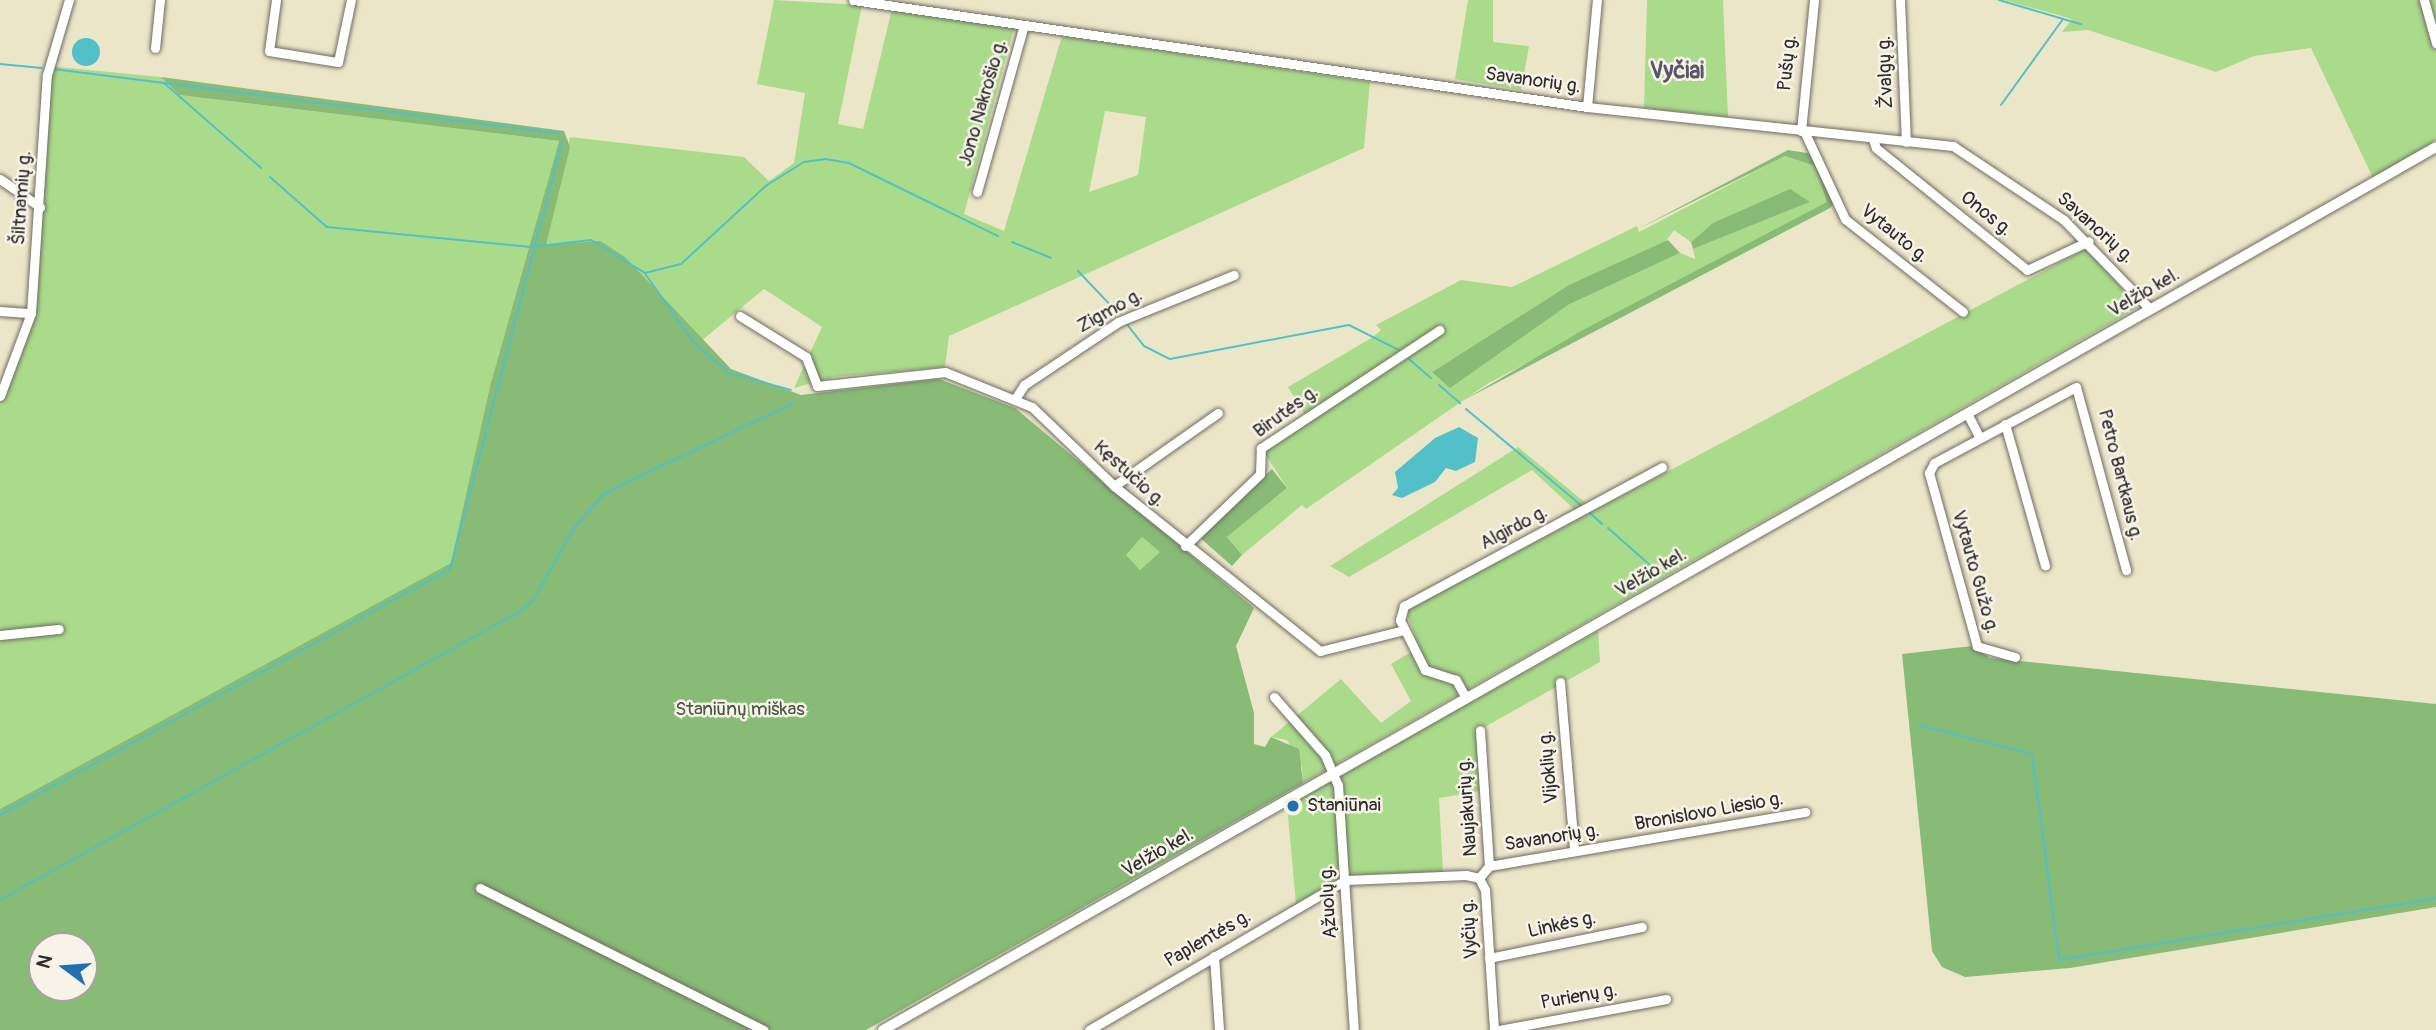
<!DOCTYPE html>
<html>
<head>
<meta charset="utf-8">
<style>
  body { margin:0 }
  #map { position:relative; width:2436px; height:1030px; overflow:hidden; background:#ece6c9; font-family:Pangolin,sans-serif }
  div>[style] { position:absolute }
  .green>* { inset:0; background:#aadb8a }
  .forest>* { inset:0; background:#87bb76 }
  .water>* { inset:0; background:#52c0c9 }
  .round { border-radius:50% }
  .stream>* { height:2px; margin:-1px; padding:0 1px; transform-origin:1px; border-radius:1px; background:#52c0c9 }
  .roads { filter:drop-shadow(0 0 2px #6f6c62) drop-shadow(0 0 2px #6f6c62) }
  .minor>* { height:9px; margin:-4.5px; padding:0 4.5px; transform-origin:4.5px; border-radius:4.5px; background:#fff }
  .major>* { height:10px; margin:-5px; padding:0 5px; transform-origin:5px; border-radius:5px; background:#fff }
  .dots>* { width:19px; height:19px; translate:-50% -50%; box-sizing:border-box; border:4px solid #f7f3e8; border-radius:50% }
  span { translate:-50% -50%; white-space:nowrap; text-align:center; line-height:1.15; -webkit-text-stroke:5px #f7f3e8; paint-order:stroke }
  .street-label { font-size:19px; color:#2b2b2b }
  .park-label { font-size:19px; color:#4b5743 }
  .poi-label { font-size:19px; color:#2b2b2b }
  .left { translate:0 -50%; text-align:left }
  .quarter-label { font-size:23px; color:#5b546b; font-weight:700 }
  .north { position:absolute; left:28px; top:932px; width:70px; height:70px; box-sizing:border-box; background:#f7f3e8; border:2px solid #a5a39c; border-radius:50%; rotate:286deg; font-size:19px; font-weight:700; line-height:28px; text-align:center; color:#2b2b2b }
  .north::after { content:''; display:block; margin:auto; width:24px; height:32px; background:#1f6fb2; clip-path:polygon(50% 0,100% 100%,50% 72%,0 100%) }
</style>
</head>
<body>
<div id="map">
  <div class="green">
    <i style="clip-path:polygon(evenodd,774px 0,862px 5px,838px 124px,863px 129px,892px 9px,1014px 28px,964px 214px,1004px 231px,1062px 36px,1370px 82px,1364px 148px,949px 336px,945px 367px,833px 377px,794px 388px,822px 327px,764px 289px,700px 342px,625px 257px,545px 245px,570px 137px,744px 157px,769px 181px,794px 163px,805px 93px,757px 84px,774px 0,1105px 111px,1146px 117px,1138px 175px,1089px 192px,1105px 111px)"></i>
    <i style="clip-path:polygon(1468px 0,1493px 0,1493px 42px,1529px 46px,1521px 90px,1455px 79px)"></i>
    <i style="clip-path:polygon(1647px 0,1723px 0,1728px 117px,1644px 108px)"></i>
    <i style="clip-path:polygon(2004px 0,2436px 0,2436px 140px,2373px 178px,2311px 48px,2254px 56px,2216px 72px,2088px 30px,2062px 32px,2072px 19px)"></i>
    <i style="clip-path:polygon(48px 66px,161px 77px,179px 95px,559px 141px,490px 386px,452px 563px,0 809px,0 396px,26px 330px)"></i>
    <i style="clip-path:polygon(evenodd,1785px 156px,1815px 166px,1828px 202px,1487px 384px,1306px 509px,1302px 505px,1242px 555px,1227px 537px,1287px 488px,1264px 452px,1309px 421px,1288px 387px,1373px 337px,1381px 330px,1376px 325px,1461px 280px,1512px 287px,1637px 226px,1639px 232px,1785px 156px,1810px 202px,1693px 249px,1695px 259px,1680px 253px,1568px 305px,1452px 382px,1432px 372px,1569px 285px,1662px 247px,1674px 230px,1691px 242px,1713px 223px,1810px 202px)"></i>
    <i style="clip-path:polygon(2089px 247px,2137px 308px,1303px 783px,1302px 767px,1287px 740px,1271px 737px,1341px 679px,1381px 723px,1411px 701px,1391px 664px,1419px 647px,1406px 611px)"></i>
    <i style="clip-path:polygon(1518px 447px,1588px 505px,1576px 511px,1532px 470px,1349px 577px,1330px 566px)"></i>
    <i style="clip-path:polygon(1142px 537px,1160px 552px,1140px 570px,1126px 555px)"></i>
    <i style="clip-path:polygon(1598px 631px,1600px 662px,1476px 732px,1481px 791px,1439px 798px,1443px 873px,1342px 877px,1296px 904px,1287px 805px)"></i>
  </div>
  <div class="forest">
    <i style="clip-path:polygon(evenodd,161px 77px,564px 131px,570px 147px,546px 245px,600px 241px,625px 257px,731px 369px,801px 395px,939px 379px,1015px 408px,1254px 608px,1236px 646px,1254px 713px,1254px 744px,1265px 747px,1271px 737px,1299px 749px,1303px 783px,866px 1030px,0 1030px,0 809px,451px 563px,490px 386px,559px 141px,179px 95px,161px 77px,1142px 537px,1160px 552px,1140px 570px,1126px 555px,1142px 537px,161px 77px,42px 946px,84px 946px,84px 988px,42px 988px,42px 946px)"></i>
    <i style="clip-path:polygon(1788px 150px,1813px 154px,1835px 203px,1830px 208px,1462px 401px,1583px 330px,1827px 202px,1815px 166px,1785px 156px,1636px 230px)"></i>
    <i style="clip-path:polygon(1790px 189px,1810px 202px,1693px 249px,1691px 242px,1713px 223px)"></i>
    <i style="clip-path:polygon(1668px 240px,1680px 253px,1568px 305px,1450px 388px,1432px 372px,1569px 285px)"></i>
    <i style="clip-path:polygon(1272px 469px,1287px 488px,1227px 537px,1242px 555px,1232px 566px,1198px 536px)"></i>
    <i style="clip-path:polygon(1972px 646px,1990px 658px,2436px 704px,2436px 907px,2070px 968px,1965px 977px,1942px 967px,1932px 951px,1902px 654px)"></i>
  </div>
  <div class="water">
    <i class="round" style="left:72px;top:38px;width:28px;height:28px"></i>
    <i style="clip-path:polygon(1459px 427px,1478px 438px,1475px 462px,1456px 471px,1446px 468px,1435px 482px,1402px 498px,1392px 495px,1398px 488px,1395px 472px,1435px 438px)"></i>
  </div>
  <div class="stream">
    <i style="left:1999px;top:0;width:67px;rotate:16.5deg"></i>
    <i style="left:2063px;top:19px;width:106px;rotate:125.8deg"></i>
    <i style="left:2063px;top:19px;width:19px;rotate:16deg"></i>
    <i style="left:0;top:64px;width:42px;rotate:5.4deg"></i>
    <i style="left:53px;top:69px;width:112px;rotate:7.2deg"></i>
    <i style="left:164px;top:83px;width:129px;rotate:41.2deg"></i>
    <i style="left:164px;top:83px;width:400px;rotate:7.3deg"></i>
    <i style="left:270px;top:177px;width:76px;rotate:41.3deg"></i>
    <i style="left:327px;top:227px;width:205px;rotate:5.6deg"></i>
    <i style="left:531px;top:247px;width:60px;rotate:-6.7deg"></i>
    <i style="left:591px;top:240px;width:63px;rotate:31.4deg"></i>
    <i style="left:645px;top:273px;width:37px;rotate:-14deg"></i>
    <i style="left:681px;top:264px;width:117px;rotate:-42.6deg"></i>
    <i style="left:767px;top:185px;width:44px;rotate:-31.9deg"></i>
    <i style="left:804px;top:162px;width:22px;rotate:-8deg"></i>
    <i style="left:826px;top:159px;width:23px;rotate:10deg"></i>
    <i style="left:849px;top:163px;width:166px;rotate:26.1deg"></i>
    <i style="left:1012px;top:242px;width:42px;rotate:22.3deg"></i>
    <i style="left:1078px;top:271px;width:55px;rotate:46.5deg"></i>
    <i style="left:646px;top:275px;width:85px;rotate:54.6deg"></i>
    <i style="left:695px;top:344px;width:45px;rotate:40.5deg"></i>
    <i style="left:729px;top:373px;width:64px;rotate:15.3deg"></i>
    <i style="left:1126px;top:323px;width:29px;rotate:52deg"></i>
    <i style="left:1144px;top:346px;width:29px;rotate:27deg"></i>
    <i style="left:1170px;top:359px;width:182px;rotate:-10.8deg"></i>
    <i style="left:1349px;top:325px;width:56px;rotate:26.6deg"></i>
    <i style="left:1409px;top:359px;width:29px;rotate:41deg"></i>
    <i style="left:1439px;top:385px;width:28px;rotate:41deg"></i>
    <i style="left:1466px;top:409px;width:150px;rotate:39.9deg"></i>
    <i style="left:1589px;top:512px;width:18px;rotate:43deg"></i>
    <i style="left:1608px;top:528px;width:69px;rotate:41.5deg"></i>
    <i style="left:1918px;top:725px;width:118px;rotate:14.3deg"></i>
    <i style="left:2032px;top:754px;width:208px;rotate:82.5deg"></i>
    <i style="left:2059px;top:960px;width:382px;rotate:-9.3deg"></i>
    <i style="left:0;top:815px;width:513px;rotate:-28.66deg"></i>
    <i style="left:450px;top:569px;width:441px;rotate:-75.3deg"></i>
    <i style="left:0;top:900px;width:594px;rotate:-29.03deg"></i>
    <i style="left:519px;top:612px;width:16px;rotate:-38deg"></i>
    <i style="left:532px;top:602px;width:85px;rotate:-60.4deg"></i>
    <i style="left:574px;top:528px;width:47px;rotate:-48.5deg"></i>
    <i style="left:605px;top:493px;width:209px;rotate:-25.5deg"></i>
  </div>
  <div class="roads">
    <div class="minor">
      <i style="left:276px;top:0;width:51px;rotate:97.8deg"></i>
      <i style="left:269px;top:51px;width:70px;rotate:9.1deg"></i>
      <i style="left:338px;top:62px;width:63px;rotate:-78.2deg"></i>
      <i style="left:853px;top:0;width:742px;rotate:8.29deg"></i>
      <i style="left:1587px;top:107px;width:368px;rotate:6.1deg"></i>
      <i style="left:1953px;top:146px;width:133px;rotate:33.7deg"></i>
      <i style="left:2064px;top:220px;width:124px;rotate:46deg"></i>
      <i style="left:1900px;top:0;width:142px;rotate:87.6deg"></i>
      <i style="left:2424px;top:0;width:45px;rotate:74.4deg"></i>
      <i style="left:155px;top:48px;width:48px;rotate:-84.1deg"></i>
      <i style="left:1587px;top:107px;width:107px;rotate:-84.7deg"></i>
      <i style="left:1801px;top:131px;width:132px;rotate:-84.3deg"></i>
      <i style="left:1804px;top:131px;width:97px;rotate:65deg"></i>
      <i style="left:1845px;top:219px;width:150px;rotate:38.2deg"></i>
      <i style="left:1873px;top:139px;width:9px;rotate:72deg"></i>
      <i style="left:1876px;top:148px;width:194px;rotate:38.9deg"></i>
      <i style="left:2027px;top:270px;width:68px;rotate:-25.1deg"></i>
      <i style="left:0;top:179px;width:49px;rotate:35deg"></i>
      <i style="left:977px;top:192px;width:173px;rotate:-74.3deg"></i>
      <i style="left:0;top:311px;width:31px;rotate:4deg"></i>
      <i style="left:740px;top:316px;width:78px;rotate:31.8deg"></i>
      <i style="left:806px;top:357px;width:31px;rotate:69deg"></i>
      <i style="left:817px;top:386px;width:129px;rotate:-6.2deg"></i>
      <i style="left:945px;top:372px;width:94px;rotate:21.9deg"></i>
      <i style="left:1032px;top:407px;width:114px;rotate:43.9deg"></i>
      <i style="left:1114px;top:486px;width:264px;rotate:38.7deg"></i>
      <i style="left:1320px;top:651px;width:87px;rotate:-14deg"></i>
      <i style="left:0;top:396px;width:89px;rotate:-69.5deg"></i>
      <i style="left:31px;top:313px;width:239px;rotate:-86.2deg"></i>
      <i style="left:47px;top:75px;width:78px;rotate:-73.7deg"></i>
      <i style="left:1015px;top:399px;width:17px;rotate:-57deg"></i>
      <i style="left:1024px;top:385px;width:113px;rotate:-33.8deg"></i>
      <i style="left:1118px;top:322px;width:125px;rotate:-22.1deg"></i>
      <i style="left:1967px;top:413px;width:27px;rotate:63deg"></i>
      <i style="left:2005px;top:424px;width:147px;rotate:74.2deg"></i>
      <i style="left:1114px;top:486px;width:127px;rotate:-35.1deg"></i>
      <i style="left:1185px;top:546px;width:104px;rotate:-43.8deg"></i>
      <i style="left:1260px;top:474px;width:26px;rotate:-88deg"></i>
      <i style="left:1261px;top:448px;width:214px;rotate:-33.5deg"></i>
      <i style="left:0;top:635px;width:59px;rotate:-5.8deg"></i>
      <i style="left:2015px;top:657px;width:40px;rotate:-164deg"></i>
      <i style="left:1977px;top:646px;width:180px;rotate:-105.5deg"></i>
      <i style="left:1929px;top:473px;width:11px;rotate:-63deg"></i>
      <i style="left:1934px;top:463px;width:161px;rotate:-28.2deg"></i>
      <i style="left:2076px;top:387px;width:190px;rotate:74.7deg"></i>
      <i style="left:1560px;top:682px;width:169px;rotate:85.2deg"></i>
      <i style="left:1274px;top:697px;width:77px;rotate:48.7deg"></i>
      <i style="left:1325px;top:755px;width:33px;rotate:67deg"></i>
      <i style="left:1338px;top:785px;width:246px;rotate:86.3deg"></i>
      <i style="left:1466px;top:698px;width:21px;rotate:-119deg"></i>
      <i style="left:1456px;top:680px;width:33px;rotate:-162deg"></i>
      <i style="left:1425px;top:670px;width:56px;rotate:-116.6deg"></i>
      <i style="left:1400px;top:620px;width:15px;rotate:-74deg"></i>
      <i style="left:1404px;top:606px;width:293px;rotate:-28.3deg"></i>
      <i style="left:1489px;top:866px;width:321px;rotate:-9.7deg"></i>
      <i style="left:1479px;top:878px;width:16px;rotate:-50deg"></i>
      <i style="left:1489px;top:866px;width:136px;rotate:-93.8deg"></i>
      <i style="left:480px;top:888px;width:317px;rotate:26.6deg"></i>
      <i style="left:1214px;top:956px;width:74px;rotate:86.1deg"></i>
      <i style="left:1489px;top:958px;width:156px;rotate:-11.5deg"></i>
      <i style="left:1089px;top:1030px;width:298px;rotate:-30.3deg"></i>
      <i style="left:1346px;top:880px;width:120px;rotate:-2.4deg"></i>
      <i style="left:1466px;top:875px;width:13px;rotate:13deg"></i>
      <i style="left:1479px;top:878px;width:13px;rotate:63deg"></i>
      <i style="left:1485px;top:890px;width:140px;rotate:86.3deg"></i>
      <i style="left:1499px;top:1030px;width:170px;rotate:-10.5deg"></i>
    </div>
    <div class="major">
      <i style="left:883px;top:1030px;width:1786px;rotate:-29.62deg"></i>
    </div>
  </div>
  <div class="dots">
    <i style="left:1293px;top:806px;background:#1f6fb2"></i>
  </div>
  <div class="street-label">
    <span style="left:1788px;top:63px;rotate:-84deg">Pušų g.</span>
    <span style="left:1886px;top:72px;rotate:-92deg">Žvalgų g.</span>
    <span style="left:1533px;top:81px;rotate:8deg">Savanorių g.</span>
    <span style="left:983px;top:103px;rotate:-74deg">Jono Nakrošio g.</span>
    <span style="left:22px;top:198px;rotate:-86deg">Šiltnamių g.</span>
    <span style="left:1986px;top:214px;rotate:39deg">Onos g.</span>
    <span style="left:2095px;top:228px;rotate:42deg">Savanorių g.</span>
    <span style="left:1894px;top:234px;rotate:39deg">Vytauto g.</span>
    <span style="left:2144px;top:293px;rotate:-30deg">Velžio kel.</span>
    <span style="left:1110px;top:311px;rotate:-29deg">Zigmo g.</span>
    <span style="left:1286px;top:412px;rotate:-36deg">Birutės g.</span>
    <span style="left:1129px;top:474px;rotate:42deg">Kęstučio g.</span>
    <span style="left:2120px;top:475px;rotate:76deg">Petro Bartkaus g.</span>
    <span style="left:1514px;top:528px;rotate:-28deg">Algirdo g.</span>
    <span style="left:1975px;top:572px;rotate:74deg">Vytauto Gužo g.</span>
    <span style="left:1651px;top:573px;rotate:-30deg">Velžio kel.</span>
    <span style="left:1549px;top:767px;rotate:-95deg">Vijoklių g.</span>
    <span style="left:1468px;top:807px;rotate:-94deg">Naujakurių g.</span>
    <span style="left:1709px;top:812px;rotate:-10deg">Bronislovo Liesio g.</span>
    <span style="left:1552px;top:838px;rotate:-9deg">Savanorių g.</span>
    <span style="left:1158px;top:853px;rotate:-30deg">Velžio kel.</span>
    <span style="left:1329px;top:902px;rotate:-93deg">Ąžuolų g.</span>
    <span style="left:1562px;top:925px;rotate:-12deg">Linkės g.</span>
    <span style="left:1470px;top:929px;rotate:-94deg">Vyčių g.</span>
    <span style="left:1208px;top:939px;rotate:-30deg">Paplentės g.</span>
    <span style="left:1579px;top:997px;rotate:-10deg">Purienų g.</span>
  </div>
  <div class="park-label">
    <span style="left:740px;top:710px">Staniūnų miškas</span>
  </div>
  <div class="poi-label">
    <span class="left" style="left:1307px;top:806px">Staniūnai</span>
  </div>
  <div class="quarter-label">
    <span style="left:1677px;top:71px">Vyčiai</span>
  </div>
  <div class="north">N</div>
</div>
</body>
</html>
